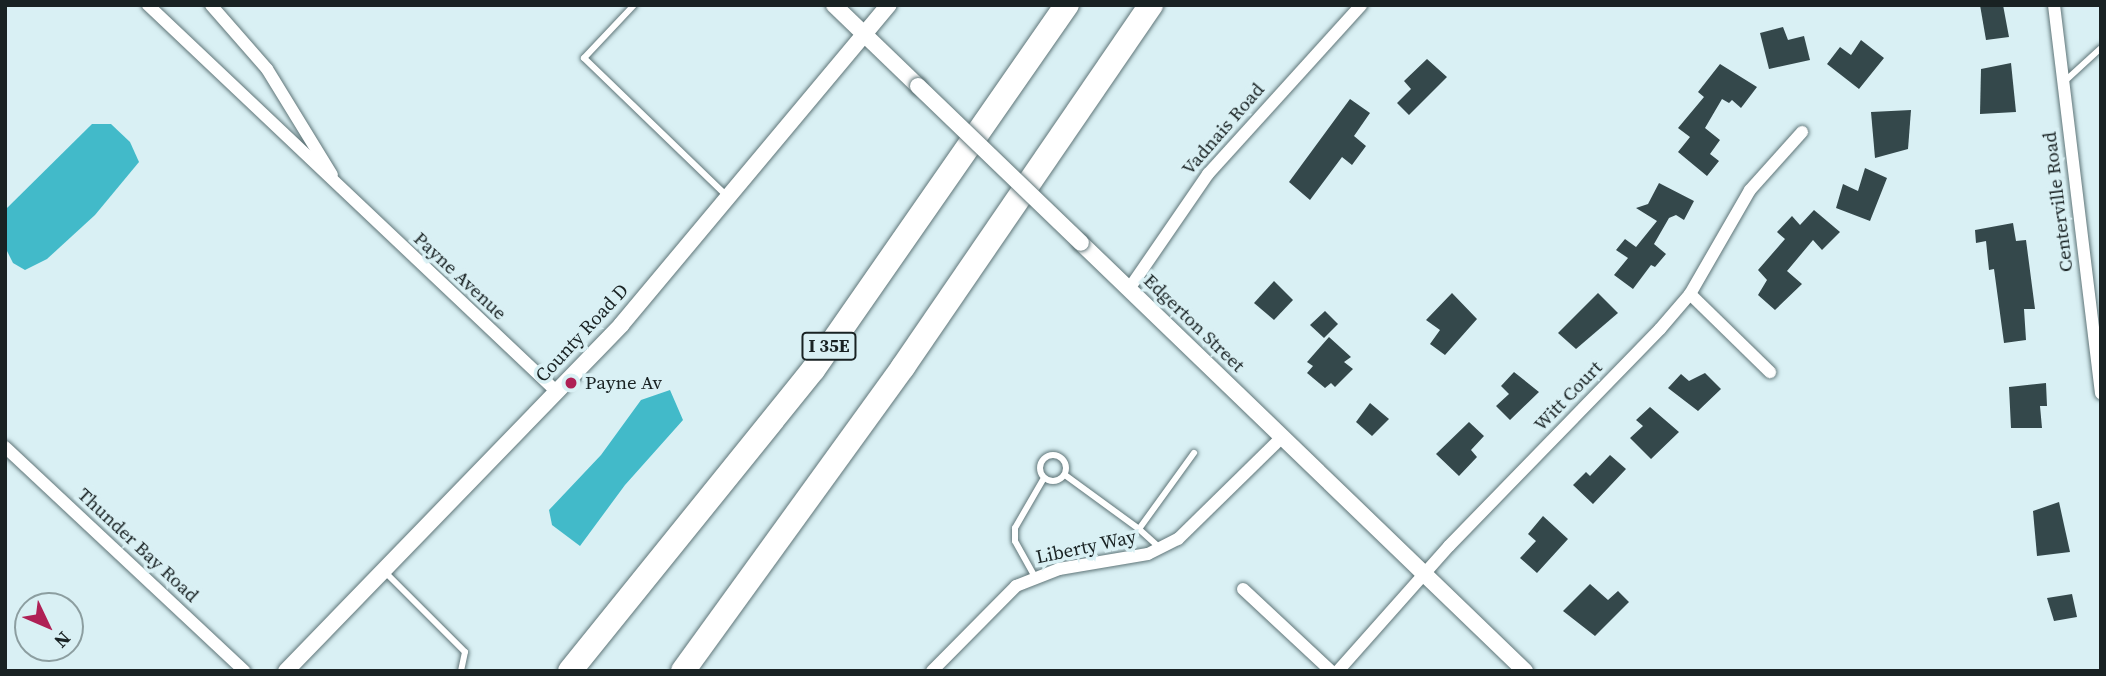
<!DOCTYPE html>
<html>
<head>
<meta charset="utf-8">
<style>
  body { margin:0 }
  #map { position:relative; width:2106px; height:676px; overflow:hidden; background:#d9f0f4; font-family:"Source Serif 4",serif }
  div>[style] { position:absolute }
  .water>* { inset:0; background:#42bac9 }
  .building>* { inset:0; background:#34484b }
  .roads { filter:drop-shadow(0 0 2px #5f7578) drop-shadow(0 0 2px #5f7578) }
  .service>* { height:6px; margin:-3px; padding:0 3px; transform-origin:3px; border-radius:3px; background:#fff }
  .service>.ring { margin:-3px; padding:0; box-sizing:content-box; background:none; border:6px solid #fff; border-radius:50% }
  .minor>* { height:12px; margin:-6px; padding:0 6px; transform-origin:6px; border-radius:6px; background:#fff }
  .tertiary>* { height:16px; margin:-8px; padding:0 8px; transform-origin:8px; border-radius:8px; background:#fff }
  .motorway>* { height:24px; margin:-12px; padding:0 12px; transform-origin:12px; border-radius:12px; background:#fff }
  .bridges { filter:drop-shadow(0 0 2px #5f7578) drop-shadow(0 0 2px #5f7578) }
  .tertiary-bridge>* { height:16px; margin:-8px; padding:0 8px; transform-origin:8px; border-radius:8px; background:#fff }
  .dots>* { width:19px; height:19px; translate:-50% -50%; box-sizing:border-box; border:4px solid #d9f0f4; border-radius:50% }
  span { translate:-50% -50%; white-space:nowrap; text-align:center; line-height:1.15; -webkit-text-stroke:7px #d9f0f4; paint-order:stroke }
  .shield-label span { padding:2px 5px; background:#d9f0f4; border:2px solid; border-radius:5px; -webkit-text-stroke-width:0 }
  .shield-label { font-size:18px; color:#192223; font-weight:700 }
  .street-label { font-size:19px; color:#192223 }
  .poi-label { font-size:19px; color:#192223 }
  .left { translate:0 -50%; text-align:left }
  .frame { position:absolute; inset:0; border:7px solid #192223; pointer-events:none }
  .north { position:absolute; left:14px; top:592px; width:70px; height:70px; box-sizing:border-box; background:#d9f0f4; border:2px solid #8c9ea0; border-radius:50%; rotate:134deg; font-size:19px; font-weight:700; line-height:28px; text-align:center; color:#192223 }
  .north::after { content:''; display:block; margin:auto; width:24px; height:32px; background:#af2055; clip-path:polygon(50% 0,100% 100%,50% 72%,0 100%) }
</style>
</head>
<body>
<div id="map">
  <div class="water">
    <i style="clip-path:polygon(92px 124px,111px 124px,130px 142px,139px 162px,95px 215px,47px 259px,25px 270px,13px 263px,5px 247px,5px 210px)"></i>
    <i style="clip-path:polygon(670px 390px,683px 420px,625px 485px,580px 546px,552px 525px,549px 510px,601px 455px,641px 400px)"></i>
  </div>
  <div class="building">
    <i style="clip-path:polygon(1980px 5px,2003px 5px,2009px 37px,1986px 40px)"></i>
    <i style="clip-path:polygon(1783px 27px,1788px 40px,1804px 36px,1810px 60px,1769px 69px,1760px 33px)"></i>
    <i style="clip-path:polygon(1861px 40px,1884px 58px,1859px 89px,1827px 64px,1840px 47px,1851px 55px)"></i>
    <i style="clip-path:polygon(1427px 59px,1447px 77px,1409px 115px,1397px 103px,1411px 89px,1404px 81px)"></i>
    <i style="clip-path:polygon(2011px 63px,2016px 112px,1980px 114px,1981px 69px)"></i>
    <i style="clip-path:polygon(1720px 64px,1757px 87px,1741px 108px,1732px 100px,1729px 103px,1722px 99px,1705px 128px,1720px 140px,1710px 154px,1719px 161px,1707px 176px,1678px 152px,1690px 137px,1678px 128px,1704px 97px,1698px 92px)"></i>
    <i style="clip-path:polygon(1350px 99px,1370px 113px,1354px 136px,1366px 146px,1352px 165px,1342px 157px,1310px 200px,1289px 182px)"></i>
    <i style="clip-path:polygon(1911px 110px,1908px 149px,1875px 158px,1871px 112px)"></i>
    <i style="clip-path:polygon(1865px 168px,1887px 178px,1870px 221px,1836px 208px,1843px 184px,1858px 191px)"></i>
    <i style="clip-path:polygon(1659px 183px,1694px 201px,1684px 220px,1676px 215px,1669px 218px,1654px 244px,1666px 254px,1655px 267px,1651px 265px,1633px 289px,1614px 275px,1628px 258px,1616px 250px,1625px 239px,1636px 247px,1657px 221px,1636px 208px,1648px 204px)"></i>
    <i style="clip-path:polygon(1814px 210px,1840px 232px,1822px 250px,1813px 240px,1787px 271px,1802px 284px,1775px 310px,1758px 295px,1767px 280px,1758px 270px,1785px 239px,1777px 232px,1792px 216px,1800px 225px)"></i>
    <i style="clip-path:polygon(2013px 223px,2016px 241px,2026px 240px,2035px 309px,2024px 309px,2026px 340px,2004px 343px,1994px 269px,1989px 270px,1986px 241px,1976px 243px,1975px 230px)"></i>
    <i style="clip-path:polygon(1274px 281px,1293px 300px,1274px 320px,1254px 303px)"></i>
    <i style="clip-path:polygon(1452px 293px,1477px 319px,1445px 355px,1430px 344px,1440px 330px,1426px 320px)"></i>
    <i style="clip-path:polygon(1598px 293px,1618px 313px,1576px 349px,1558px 333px)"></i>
    <i style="clip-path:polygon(1325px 311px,1338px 324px,1324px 338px,1310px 325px)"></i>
    <i style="clip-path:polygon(1329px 337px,1351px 357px,1344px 362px,1353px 369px,1335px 387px,1331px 383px,1325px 388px,1307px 373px,1313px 366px,1307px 362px)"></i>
    <i style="clip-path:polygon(1514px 372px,1539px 392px,1510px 420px,1496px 406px,1509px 394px,1501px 386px)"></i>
    <i style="clip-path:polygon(1705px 373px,1721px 389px,1698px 411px,1668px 388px,1681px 374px,1689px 381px)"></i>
    <i style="clip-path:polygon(2046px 383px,2047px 406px,2040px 406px,2042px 428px,2011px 428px,2009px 387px)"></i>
    <i style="clip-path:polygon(1370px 403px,1389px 419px,1372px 436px,1356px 422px)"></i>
    <i style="clip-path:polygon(1650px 407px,1679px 432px,1651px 459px,1630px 438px,1643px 426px,1636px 420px)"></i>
    <i style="clip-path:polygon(1469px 422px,1484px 436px,1471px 450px,1477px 457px,1459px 476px,1436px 454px)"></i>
    <i style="clip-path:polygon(1610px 455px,1626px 469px,1593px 504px,1573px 485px,1586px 472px,1590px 476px)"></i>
    <i style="clip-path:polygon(2059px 502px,2070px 552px,2037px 556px,2033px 511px)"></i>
    <i style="clip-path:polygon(1543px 516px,1568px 539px,1537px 573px,1520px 558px,1536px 541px,1528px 534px)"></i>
    <i style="clip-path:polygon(1590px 584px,1608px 600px,1618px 591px,1629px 602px,1595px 636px,1563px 611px)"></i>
    <i style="clip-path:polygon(2072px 594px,2077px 617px,2054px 621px,2047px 598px)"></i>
  </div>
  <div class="roads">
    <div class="service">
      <i style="left:634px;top:5px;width:73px;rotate:133.3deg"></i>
      <i style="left:584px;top:58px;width:199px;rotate:44deg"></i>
      <i style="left:2065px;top:81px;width:49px;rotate:-42.5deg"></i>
      <i class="ring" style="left:1040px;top:455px;width:20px;height:20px"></i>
      <i style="left:1065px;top:475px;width:92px;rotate:36.1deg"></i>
      <i style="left:1160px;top:548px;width:28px;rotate:-138deg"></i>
      <i style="left:1139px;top:529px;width:94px;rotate:-54.1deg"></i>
      <i style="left:385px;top:572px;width:113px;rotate:45deg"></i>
      <i style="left:465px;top:652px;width:19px;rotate:102deg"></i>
      <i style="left:1035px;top:577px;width:41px;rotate:-119.1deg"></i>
      <i style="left:1015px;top:541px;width:13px;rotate:-90deg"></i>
      <i style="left:1015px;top:528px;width:58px;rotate:-59.9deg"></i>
    </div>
    <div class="minor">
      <i style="left:148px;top:5px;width:563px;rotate:43.42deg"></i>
      <i style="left:211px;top:5px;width:85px;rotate:48.8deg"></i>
      <i style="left:267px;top:69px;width:124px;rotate:58.5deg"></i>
      <i style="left:2054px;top:5px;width:391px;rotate:83.1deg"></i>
      <i style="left:1129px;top:289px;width:140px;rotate:-55.5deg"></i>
      <i style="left:1208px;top:174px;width:228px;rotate:-47.8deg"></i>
      <i style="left:1690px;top:294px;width:112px;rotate:44.3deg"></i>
      <i style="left:5px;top:447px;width:328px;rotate:43.1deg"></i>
      <i style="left:1243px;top:589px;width:120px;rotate:43deg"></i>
      <i style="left:932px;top:671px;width:120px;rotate:-45.3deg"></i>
      <i style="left:1016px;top:586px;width:46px;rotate:-21.6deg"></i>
      <i style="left:1059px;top:569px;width:90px;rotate:-9.6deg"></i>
      <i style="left:1148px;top:554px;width:34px;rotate:-27deg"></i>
      <i style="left:1178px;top:539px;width:146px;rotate:-44.4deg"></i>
      <i style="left:1338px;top:671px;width:167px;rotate:-48.4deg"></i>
      <i style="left:1449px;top:546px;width:303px;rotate:-45.8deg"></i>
      <i style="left:1660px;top:329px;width:46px;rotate:-49.4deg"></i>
      <i style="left:1690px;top:294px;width:120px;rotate:-60deg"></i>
      <i style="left:1750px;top:190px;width:78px;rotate:-48.1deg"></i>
    </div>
    <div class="tertiary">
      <i style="left:834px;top:5px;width:117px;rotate:44deg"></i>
      <i style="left:1081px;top:243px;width:617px;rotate:43.95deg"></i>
      <i style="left:286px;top:671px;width:482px;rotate:-45.9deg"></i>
      <i style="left:621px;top:325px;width:417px;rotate:-50.1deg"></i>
    </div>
    <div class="motorway">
      <i style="left:570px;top:671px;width:387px;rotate:-51.1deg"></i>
      <i style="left:813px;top:370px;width:445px;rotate:-55.2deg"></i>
      <i style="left:683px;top:671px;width:375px;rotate:-54.1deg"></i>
      <i style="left:903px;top:367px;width:439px;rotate:-55.6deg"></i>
    </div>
  </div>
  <div class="bridges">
    <div class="tertiary-bridge">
      <i style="left:918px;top:86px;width:226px;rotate:43.9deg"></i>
    </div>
  </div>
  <div class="dots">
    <i style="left:571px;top:383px;background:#af2055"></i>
  </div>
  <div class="shield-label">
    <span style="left:829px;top:346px">I 35E</span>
  </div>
  <div class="street-label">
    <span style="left:1223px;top:129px;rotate:-49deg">Vadnais Road</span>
    <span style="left:2058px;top:202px;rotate:-97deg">Centerville Road</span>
    <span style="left:460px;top:276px;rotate:43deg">Payne Avenue</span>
    <span style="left:1194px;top:323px;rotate:44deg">Edgerton Street</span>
    <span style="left:582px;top:333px;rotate:-47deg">County Road D</span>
    <span style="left:1568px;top:396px;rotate:-46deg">Witt Court</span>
    <span style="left:138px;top:545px;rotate:43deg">Thunder Bay Road</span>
    <span style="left:1086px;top:547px;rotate:-12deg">Liberty Way</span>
  </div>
  <div class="poi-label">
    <span class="left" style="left:585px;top:383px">Payne Av</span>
  </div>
  <div class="frame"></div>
  <div class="north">N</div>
</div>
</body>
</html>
